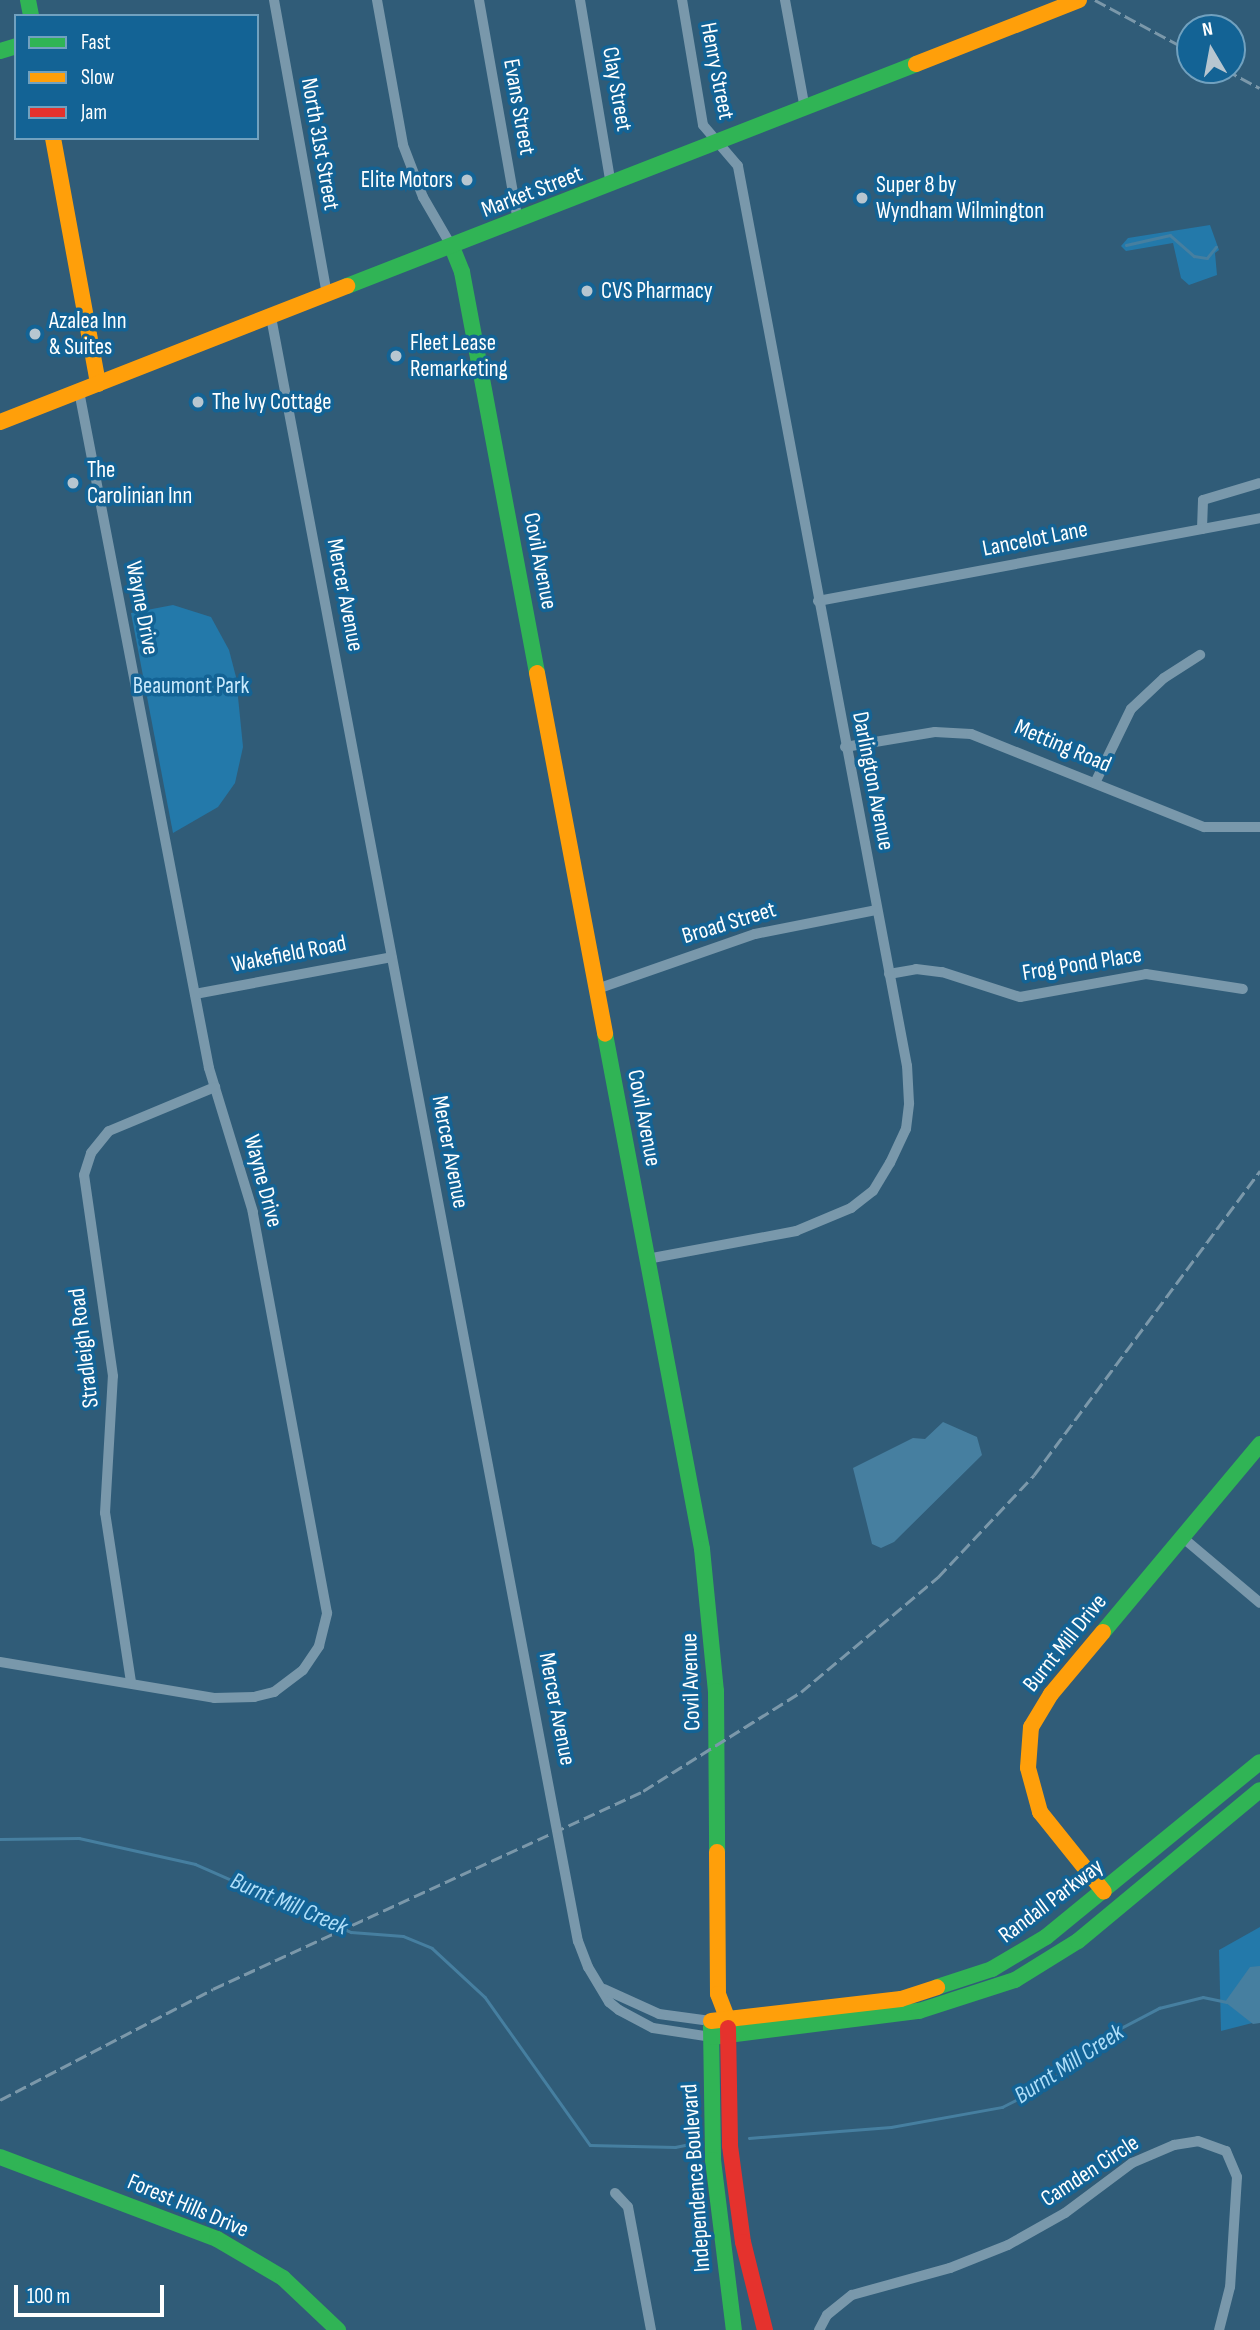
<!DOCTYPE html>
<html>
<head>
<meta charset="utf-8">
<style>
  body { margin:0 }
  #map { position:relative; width:1260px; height:2330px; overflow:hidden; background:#305c78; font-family:"Sofia Sans Condensed",sans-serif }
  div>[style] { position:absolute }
  .green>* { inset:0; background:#2379aa }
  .water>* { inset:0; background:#467fa0 }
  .stream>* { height:2.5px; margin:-1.25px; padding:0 1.25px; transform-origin:1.25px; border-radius:1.25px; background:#467fa0 }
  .street>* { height:10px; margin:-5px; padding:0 5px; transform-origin:5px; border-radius:5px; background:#7998ab }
  .fast>* { height:16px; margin:-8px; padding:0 8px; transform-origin:8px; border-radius:8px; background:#30b455 }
  .slow>* { height:16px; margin:-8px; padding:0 8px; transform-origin:8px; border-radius:8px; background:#ff9f0a }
  .jam>* { height:16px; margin:-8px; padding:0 8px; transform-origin:8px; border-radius:8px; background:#e5322d }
  .rail>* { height:2.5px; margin-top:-1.25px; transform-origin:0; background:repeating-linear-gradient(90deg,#7b98aa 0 12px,transparent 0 17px) }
  .dots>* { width:19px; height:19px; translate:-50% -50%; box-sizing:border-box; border:4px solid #136395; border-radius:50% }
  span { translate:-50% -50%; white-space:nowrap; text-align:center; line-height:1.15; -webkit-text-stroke:7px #136395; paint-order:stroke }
  .street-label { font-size:23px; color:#fff }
  .poi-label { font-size:23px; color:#fff }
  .right { translate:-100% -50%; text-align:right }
  .left { translate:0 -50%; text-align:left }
  .park-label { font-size:23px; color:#caeafd }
  .water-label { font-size:24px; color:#aedef9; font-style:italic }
  .legend { position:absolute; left:14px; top:14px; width:245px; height:126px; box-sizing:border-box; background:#136395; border:2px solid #71a1bf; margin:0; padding:9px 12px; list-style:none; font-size:21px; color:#fff }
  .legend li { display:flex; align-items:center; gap:14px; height:35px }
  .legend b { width:35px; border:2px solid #71a1bf }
  .north { position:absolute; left:1176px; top:14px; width:70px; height:70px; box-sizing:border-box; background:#136395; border:2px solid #71a1bf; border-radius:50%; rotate:350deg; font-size:19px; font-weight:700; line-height:28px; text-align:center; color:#fff }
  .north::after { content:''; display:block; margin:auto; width:24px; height:32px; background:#b7c6d0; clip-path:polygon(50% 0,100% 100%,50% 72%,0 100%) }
  .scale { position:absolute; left:14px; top:2285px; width:150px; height:32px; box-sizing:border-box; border:4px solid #fff; border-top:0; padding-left:9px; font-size:21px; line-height:24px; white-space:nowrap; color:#fff; -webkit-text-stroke:5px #136395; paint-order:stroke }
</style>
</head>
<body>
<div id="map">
  <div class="green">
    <i style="clip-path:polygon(1210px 225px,1219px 250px,1215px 253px,1217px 275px,1189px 285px,1181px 278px,1173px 243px,1126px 251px,1121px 246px,1128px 238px)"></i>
    <i style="clip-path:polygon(173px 605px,211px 617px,229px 650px,236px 677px,243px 747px,235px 783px,218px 807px,173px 833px,131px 613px)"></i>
    <i style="clip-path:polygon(1260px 1927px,1260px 2021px,1221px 2031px,1219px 1950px)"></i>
  </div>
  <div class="water">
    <i style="clip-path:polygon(943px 1422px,977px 1437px,982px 1455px,894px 1542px,881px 1548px,872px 1544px,853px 1468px,913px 1438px,925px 1439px)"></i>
    <i style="clip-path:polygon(1260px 1966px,1260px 2023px,1253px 2024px,1225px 2002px,1250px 1967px)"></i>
  </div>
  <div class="stream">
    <i style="left:1126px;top:245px;width:45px;rotate:-12.8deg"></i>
    <i style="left:1170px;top:235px;width:32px;rotate:41deg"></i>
    <i style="left:1194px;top:256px;width:13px;rotate:9deg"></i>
    <i style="left:1207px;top:258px;width:14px;rotate:-51deg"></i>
    <i style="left:0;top:1839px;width:79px;rotate:-0.7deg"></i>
    <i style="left:79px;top:1838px;width:119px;rotate:12.6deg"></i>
    <i style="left:195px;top:1864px;width:170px;rotate:23.6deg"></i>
    <i style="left:351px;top:1932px;width:52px;rotate:4.4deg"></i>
    <i style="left:403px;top:1936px;width:31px;rotate:22deg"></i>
    <i style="left:432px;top:1948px;width:72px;rotate:42.8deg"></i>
    <i style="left:485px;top:1997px;width:181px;rotate:54.6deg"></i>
    <i style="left:590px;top:2145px;width:85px;rotate:1.3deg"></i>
    <i style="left:675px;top:2147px;width:20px;rotate:-11deg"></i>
    <i style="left:749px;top:2138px;width:142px;rotate:-4.4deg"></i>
    <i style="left:891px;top:2127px;width:113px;rotate:-10.2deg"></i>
    <i style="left:1002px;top:2107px;width:49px;rotate:-26.6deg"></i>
    <i style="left:1046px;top:2085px;width:71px;rotate:-40.4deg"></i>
    <i style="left:1100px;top:2039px;width:67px;rotate:-27.7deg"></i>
    <i style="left:1159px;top:2008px;width:45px;rotate:-14deg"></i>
    <i style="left:1203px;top:1997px;width:24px;rotate:12deg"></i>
  </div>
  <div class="street">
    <i style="left:274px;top:0;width:300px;rotate:79.8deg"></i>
    <i style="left:377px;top:0;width:147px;rotate:79.8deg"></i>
    <i style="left:403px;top:145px;width:56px;rotate:69deg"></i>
    <i style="left:423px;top:197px;width:58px;rotate:59.9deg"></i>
    <i style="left:479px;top:0;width:224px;rotate:80deg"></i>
    <i style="left:580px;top:0;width:188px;rotate:80.5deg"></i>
    <i style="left:785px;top:0;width:111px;rotate:79.6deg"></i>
    <i style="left:271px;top:317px;width:1653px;rotate:79.3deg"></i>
    <i style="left:578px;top:1941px;width:28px;rotate:69deg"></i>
    <i style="left:588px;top:1967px;width:41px;rotate:59deg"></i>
    <i style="left:609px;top:2002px;width:13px;rotate:39deg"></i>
    <i style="left:619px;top:2010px;width:38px;rotate:28deg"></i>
    <i style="left:653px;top:2028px;width:60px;rotate:8.7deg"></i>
    <i style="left:1202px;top:529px;width:29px;rotate:-88deg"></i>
    <i style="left:1203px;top:500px;width:59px;rotate:-16.6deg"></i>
    <i style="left:818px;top:601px;width:450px;rotate:-10.6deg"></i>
    <i style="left:845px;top:747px;width:91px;rotate:-9.5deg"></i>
    <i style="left:935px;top:732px;width:36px;rotate:3deg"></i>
    <i style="left:971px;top:734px;width:251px;rotate:21.8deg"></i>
    <i style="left:1204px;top:827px;width:56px"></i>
    <i style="left:1095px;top:783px;width:82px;rotate:-64.1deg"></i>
    <i style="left:1131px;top:709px;width:45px;rotate:-43.2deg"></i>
    <i style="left:1164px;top:678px;width:43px;rotate:-32.6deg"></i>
    <i style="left:889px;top:974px;width:27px;rotate:-10deg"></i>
    <i style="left:916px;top:969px;width:26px;rotate:7deg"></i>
    <i style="left:942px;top:972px;width:82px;rotate:17.8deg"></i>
    <i style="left:1020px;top:997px;width:128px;rotate:-10.3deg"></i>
    <i style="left:1146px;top:974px;width:98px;rotate:8.8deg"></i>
    <i style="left:597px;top:989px;width:167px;rotate:-19.2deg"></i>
    <i style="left:755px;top:934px;width:123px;rotate:-11.2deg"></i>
    <i style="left:195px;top:994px;width:200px;rotate:-10.6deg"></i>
    <i style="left:647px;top:1259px;width:152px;rotate:-10.6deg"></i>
    <i style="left:796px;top:1231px;width:60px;rotate:-22.7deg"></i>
    <i style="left:851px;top:1208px;width:28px;rotate:-38deg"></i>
    <i style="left:873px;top:1191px;width:33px;rotate:-59deg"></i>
    <i style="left:890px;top:1163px;width:38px;rotate:-65deg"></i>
    <i style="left:906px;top:1129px;width:26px;rotate:-83deg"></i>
    <i style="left:909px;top:1103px;width:37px;rotate:-93deg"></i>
    <i style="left:907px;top:1066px;width:916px;rotate:-100.64deg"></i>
    <i style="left:738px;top:166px;width:54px;rotate:-130.5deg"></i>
    <i style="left:703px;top:125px;width:127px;rotate:-99.5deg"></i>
    <i style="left:1182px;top:1537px;width:102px;rotate:40.2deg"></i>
    <i style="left:0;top:1662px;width:217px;rotate:9.5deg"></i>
    <i style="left:214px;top:1698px;width:40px;rotate:-1.4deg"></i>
    <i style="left:254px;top:1697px;width:21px;rotate:-14deg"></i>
    <i style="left:274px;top:1692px;width:36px;rotate:-37deg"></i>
    <i style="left:303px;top:1670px;width:29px;rotate:-56deg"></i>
    <i style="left:319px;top:1646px;width:34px;rotate:-76deg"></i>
    <i style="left:327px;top:1613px;width:408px;rotate:-100.5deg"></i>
    <i style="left:253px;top:1212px;width:151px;rotate:-107deg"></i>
    <i style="left:209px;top:1068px;width:689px;rotate:-100.87deg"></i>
    <i style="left:131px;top:1682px;width:171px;rotate:-98.7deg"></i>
    <i style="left:105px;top:1513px;width:137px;rotate:-86.7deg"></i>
    <i style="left:113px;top:1376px;width:203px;rotate:-98.2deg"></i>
    <i style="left:84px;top:1175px;width:23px;rotate:-72deg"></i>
    <i style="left:91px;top:1153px;width:28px;rotate:-51deg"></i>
    <i style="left:109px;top:1131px;width:115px;rotate:-22.5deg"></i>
    <i style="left:604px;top:1989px;width:60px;rotate:24.4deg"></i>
    <i style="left:659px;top:2014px;width:52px;rotate:7.7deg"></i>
    <i style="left:615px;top:2193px;width:19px;rotate:47deg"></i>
    <i style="left:628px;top:2207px;width:125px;rotate:79.4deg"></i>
    <i style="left:819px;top:2330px;width:17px;rotate:-62deg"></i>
    <i style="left:827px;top:2315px;width:32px;rotate:-39deg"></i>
    <i style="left:852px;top:2295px;width:102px;rotate:-15.4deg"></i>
    <i style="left:950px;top:2268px;width:62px;rotate:-21.6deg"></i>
    <i style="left:1008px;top:2245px;width:65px;rotate:-29.3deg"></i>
    <i style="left:1065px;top:2213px;width:84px;rotate:-36.7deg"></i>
    <i style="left:1132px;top:2163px;width:46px;rotate:-23.2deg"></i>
    <i style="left:1174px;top:2145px;width:24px;rotate:-9deg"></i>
    <i style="left:1198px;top:2141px;width:30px;rotate:20deg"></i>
    <i style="left:1226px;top:2151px;width:28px;rotate:67deg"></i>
    <i style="left:1237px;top:2177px;width:110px;rotate:93.6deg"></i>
    <i style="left:1230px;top:2287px;width:44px;rotate:104.3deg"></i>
  </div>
  <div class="fast">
    <i style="left:28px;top:0;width:16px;rotate:79deg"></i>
    <i style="left:0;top:51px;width:17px;rotate:-17deg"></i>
    <i style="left:452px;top:247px;width:27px;rotate:68deg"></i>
    <i style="left:462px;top:272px;width:408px;rotate:79.4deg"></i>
    <i style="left:347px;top:286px;width:611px;rotate:-21.31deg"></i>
    <i style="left:605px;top:1034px;width:524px;rotate:79.33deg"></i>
    <i style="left:702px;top:1549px;width:143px;rotate:84.4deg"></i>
    <i style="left:716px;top:1691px;width:161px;rotate:89.6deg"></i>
    <i style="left:1103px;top:1632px;width:245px;rotate:-50.1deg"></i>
    <i style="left:937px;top:1987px;width:58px;rotate:-18.1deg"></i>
    <i style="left:992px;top:1969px;width:63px;rotate:-30.7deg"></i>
    <i style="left:1046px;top:1937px;width:276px;rotate:-39.3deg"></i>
    <i style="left:711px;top:2027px;width:133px;rotate:89.1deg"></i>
    <i style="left:713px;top:2160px;width:171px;rotate:83deg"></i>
    <i style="left:712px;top:2037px;width:209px;rotate:-7.2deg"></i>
    <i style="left:919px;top:2011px;width:101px;rotate:-17.9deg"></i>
    <i style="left:1015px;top:1980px;width:74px;rotate:-31.8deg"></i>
    <i style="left:1078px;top:1941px;width:236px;rotate:-39.7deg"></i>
    <i style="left:0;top:2157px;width:232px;rotate:20.7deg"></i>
    <i style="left:217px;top:2239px;width:77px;rotate:30.6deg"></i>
    <i style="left:283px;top:2278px;width:76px;rotate:43.4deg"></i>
  </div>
  <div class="slow">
    <i style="left:916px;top:64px;width:175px;rotate:-21.4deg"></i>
    <i style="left:53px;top:138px;width:250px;rotate:79.6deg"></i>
    <i style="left:0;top:422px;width:373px;rotate:-21.4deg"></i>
    <i style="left:537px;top:673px;width:367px;rotate:79.3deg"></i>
    <i style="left:1103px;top:1632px;width:81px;rotate:130deg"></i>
    <i style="left:1051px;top:1694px;width:39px;rotate:121deg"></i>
    <i style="left:1031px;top:1727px;width:41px;rotate:94.2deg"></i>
    <i style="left:1028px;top:1768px;width:46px;rotate:74.7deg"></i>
    <i style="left:1040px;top:1812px;width:102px;rotate:51.3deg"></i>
    <i style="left:717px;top:1852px;width:142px;rotate:89.6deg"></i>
    <i style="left:718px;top:1994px;width:28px;rotate:69deg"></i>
    <i style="left:711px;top:2021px;width:191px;rotate:-6.6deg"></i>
    <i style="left:901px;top:1999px;width:38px;rotate:-18deg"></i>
  </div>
  <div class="jam">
    <i style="left:728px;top:2028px;width:118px;rotate:89deg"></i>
    <i style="left:730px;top:2146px;width:97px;rotate:82.3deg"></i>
    <i style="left:743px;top:2242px;width:91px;rotate:76deg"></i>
  </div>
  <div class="rail">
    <i style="left:1095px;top:0;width:108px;rotate:28.2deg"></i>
    <i style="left:1226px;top:70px;width:38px;rotate:28deg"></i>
    <i style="left:0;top:2100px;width:240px;rotate:-27.5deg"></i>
    <i style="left:213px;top:1989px;width:473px;rotate:-24.7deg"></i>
    <i style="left:643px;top:1791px;width:186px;rotate:-32.1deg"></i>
    <i style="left:801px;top:1692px;width:179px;rotate:-40deg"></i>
    <i style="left:938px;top:1577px;width:140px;rotate:-46.7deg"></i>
    <i style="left:1034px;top:1475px;width:379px;rotate:-53.4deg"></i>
  </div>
  <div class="dots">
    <i style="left:467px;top:180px;background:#b7c6d0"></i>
    <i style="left:862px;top:198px;background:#b7c6d0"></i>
    <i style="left:587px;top:291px;background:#b7c6d0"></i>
    <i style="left:35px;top:334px;background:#b7c6d0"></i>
    <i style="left:396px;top:356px;background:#b7c6d0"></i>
    <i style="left:198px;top:402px;background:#b7c6d0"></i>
    <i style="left:73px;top:483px;background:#b7c6d0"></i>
  </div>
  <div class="street-label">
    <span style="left:717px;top:71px;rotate:79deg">Henry Street</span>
    <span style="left:617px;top:89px;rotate:80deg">Clay Street</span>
    <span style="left:519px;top:107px;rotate:80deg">Evans Street</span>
    <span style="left:320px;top:144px;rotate:80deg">North 31st Street</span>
    <span style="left:532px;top:192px;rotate:-21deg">Market Street</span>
    <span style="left:1035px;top:539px;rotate:-11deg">Lancelot Lane</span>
    <span style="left:540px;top:561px;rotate:79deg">Covil Avenue</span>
    <span style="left:345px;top:595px;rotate:79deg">Mercer Avenue</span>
    <span style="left:142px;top:608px;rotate:79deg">Wayne Drive</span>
    <span style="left:1063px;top:746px;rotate:23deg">Metting Road</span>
    <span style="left:873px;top:781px;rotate:79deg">Darlington Avenue</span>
    <span style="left:729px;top:923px;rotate:-17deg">Broad Street</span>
    <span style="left:289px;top:954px;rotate:-11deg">Wakefield Road</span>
    <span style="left:1082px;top:964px;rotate:-9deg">Frog Pond Place</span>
    <span style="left:644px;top:1118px;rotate:79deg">Covil Avenue</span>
    <span style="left:450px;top:1152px;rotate:79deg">Mercer Avenue</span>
    <span style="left:263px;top:1181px;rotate:75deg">Wayne Drive</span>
    <span style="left:84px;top:1348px;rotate:-97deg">Stradleigh Road</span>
    <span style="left:1065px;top:1643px;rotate:-51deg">Burnt Mill Drive</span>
    <span style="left:691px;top:1682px;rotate:-92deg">Covil Avenue</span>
    <span style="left:557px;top:1709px;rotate:79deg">Mercer Avenue</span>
    <span style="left:1051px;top:1901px;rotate:-37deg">Randall Parkway</span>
    <span style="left:1090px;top:2171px;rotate:-33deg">Camden Circle</span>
    <span style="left:696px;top:2178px;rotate:-94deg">Independence Boulevard</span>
    <span style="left:188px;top:2206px;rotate:23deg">Forest Hills Drive</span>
  </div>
  <div class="poi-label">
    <span class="right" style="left:453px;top:180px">Elite Motors</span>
    <span class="left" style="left:876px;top:198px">Super 8 by<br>Wyndham Wilmington</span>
    <span class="left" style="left:601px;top:291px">CVS Pharmacy</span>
    <span class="left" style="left:49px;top:334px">Azalea Inn<br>&amp; Suites</span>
    <span class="left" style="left:410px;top:356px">Fleet Lease<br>Remarketing</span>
    <span class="left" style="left:212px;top:402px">The Ivy Cottage</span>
    <span class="left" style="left:87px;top:483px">The<br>Carolinian Inn</span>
  </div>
  <div class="park-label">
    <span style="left:191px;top:686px">Beaumont Park</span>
  </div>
  <div class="water-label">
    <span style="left:289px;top:1904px;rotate:23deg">Burnt Mill Creek</span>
    <span style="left:1069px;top:2064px;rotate:-33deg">Burnt Mill Creek</span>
  </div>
  <ul class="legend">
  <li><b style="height:9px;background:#30b455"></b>Fast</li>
  <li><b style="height:9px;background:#ff9f0a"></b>Slow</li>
  <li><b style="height:9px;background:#e5322d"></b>Jam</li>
  </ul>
  <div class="north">N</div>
  <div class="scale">100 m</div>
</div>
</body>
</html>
